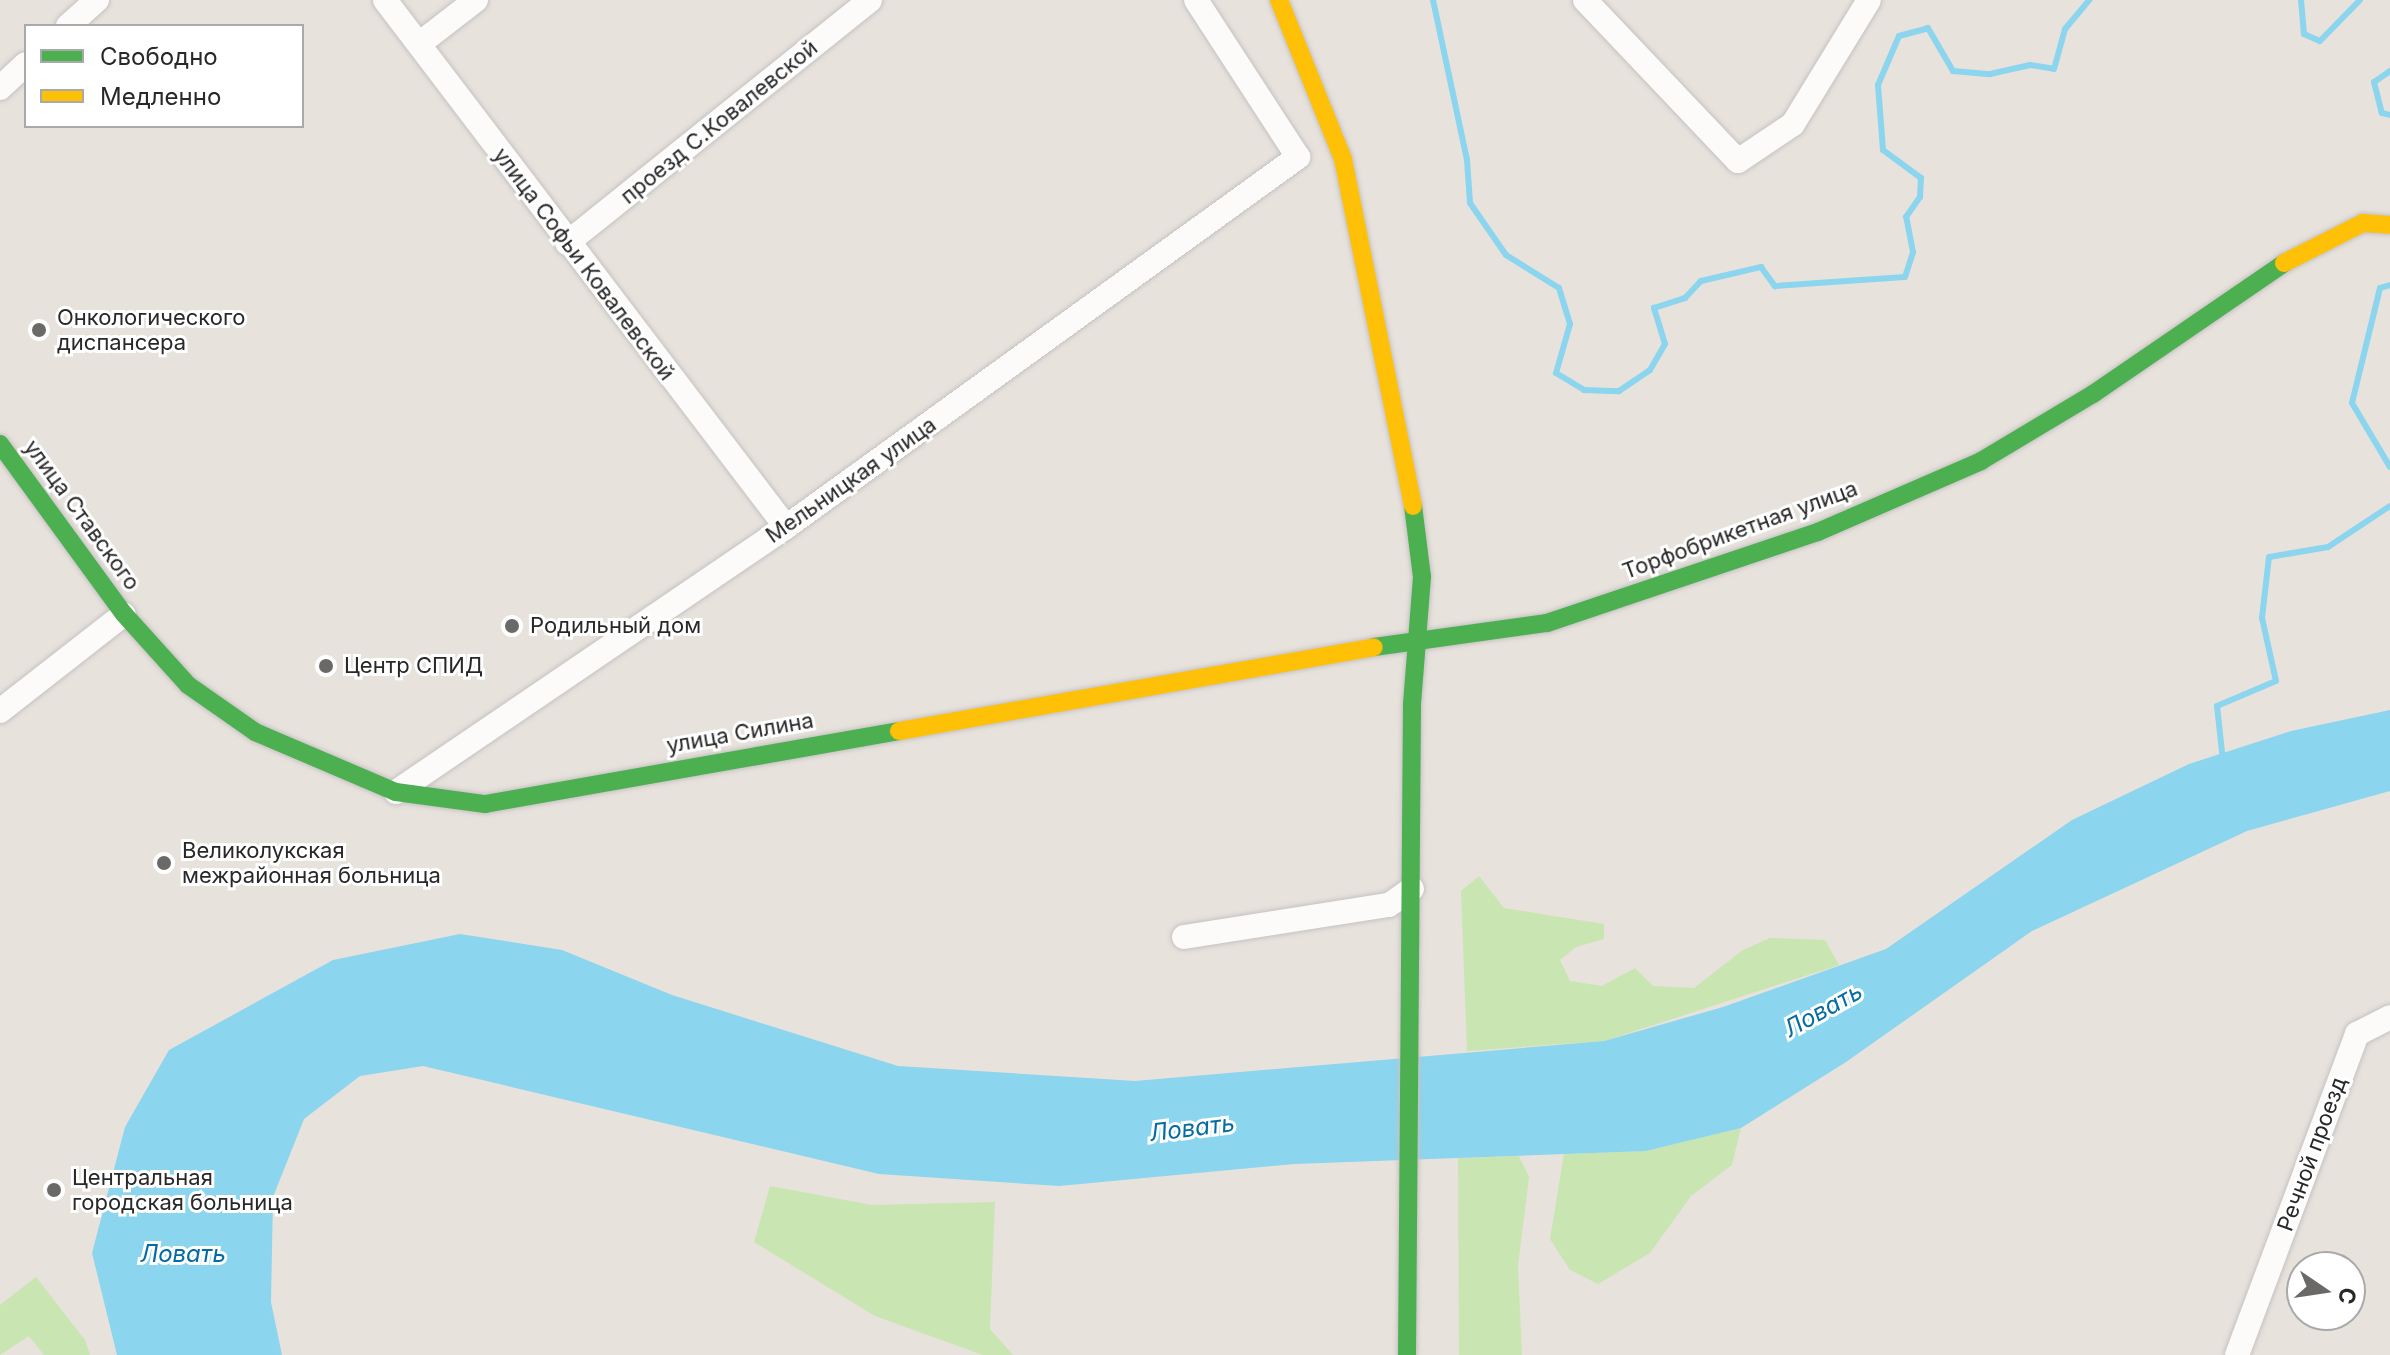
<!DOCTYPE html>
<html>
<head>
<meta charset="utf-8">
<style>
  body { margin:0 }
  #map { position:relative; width:2390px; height:1355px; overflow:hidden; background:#e8e2dc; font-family:Inter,sans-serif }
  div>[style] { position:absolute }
  .green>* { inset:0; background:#c8e5b2 }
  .water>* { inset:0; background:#8bd5ee }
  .stream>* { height:6px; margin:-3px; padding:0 3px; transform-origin:3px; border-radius:3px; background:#8bd5ee }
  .roads { filter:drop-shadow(0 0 2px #c4c2c3) drop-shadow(0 0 2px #c4c2c3) }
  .street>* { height:24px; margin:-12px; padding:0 12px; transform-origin:12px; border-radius:12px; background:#fcfbfa }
  .fast>* { height:18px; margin:-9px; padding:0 9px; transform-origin:9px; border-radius:9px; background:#4caf50 }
  .slow>* { height:18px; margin:-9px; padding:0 9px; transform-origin:9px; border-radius:9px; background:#ffc107 }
  .dots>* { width:22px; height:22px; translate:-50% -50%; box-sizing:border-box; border:4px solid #fff; border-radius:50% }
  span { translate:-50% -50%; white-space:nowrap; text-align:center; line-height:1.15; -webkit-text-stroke:6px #fff; paint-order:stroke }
  .street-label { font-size:22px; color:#282828 }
  .poi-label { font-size:22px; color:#282828 }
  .left { translate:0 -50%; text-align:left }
  .water-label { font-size:24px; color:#046ca0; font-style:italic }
  .legend { position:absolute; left:24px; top:24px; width:280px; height:104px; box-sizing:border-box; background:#fff; border:2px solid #a9a9a9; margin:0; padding:10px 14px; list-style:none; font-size:24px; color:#282828 }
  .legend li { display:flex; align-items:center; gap:16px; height:40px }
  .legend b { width:40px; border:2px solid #a9a9a9 }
  .north { position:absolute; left:2286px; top:1251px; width:80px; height:80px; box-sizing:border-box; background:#fff; border:2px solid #a9a9a9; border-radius:50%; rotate:103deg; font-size:22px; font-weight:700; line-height:32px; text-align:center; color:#282828 }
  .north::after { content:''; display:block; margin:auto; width:28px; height:36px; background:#6b6967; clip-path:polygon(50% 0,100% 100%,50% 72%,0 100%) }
</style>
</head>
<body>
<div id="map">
  <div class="green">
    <i style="clip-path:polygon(1479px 876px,1504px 908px,1604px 924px,1604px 939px,1576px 947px,1560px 960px,1570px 981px,1602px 986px,1635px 968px,1653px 986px,1694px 988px,1743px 950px,1770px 938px,1825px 940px,1839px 965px,1604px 1041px,1467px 1051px,1461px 891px)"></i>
    <i style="clip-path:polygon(1741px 1128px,1732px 1165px,1691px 1196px,1650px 1253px,1598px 1284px,1570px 1270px,1550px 1239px,1564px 1154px,1646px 1151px)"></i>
    <i style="clip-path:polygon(1519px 1156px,1529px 1177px,1518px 1265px,1522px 1355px,1459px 1355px,1458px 1158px)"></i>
    <i style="clip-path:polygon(770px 1186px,872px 1205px,995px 1202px,990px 1329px,1013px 1355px,983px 1355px,875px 1316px,754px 1242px)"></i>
    <i style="clip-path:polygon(36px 1277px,85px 1340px,90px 1355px,44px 1355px,29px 1336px,0 1355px,0 1305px)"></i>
  </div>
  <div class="water">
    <i style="clip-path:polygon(2390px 710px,2390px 791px,2247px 831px,2032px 931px,1846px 1062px,1741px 1128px,1646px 1151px,1294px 1164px,1059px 1186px,879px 1174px,423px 1066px,360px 1076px,304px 1119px,273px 1197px,271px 1302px,282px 1355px,117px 1355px,92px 1253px,125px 1127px,169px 1050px,333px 960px,460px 934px,562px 950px,672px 995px,898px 1066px,1135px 1081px,1604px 1041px,1723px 1007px,1886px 949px,2072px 820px,2189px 764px,2291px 731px)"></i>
  </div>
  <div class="stream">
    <i style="left:1433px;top:0;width:164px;rotate:78deg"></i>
    <i style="left:1467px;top:160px;width:43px;rotate:86deg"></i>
    <i style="left:1470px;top:203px;width:63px;rotate:55.3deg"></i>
    <i style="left:1506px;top:255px;width:62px;rotate:31.9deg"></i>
    <i style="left:1559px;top:288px;width:38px;rotate:73deg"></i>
    <i style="left:1570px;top:324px;width:51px;rotate:105.9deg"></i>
    <i style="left:1556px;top:373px;width:33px;rotate:31deg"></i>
    <i style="left:1584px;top:390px;width:35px;rotate:2deg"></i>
    <i style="left:1619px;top:391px;width:37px;rotate:-34deg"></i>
    <i style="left:1650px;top:370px;width:30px;rotate:-60deg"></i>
    <i style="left:1665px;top:344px;width:38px;rotate:-107deg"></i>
    <i style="left:1654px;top:308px;width:33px;rotate:-18deg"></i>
    <i style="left:1685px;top:298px;width:23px;rotate:-47deg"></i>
    <i style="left:1701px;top:281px;width:62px;rotate:-13.1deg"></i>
    <i style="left:1761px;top:267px;width:24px;rotate:54deg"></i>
    <i style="left:1775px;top:286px;width:130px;rotate:-4deg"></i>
    <i style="left:1905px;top:277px;width:26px;rotate:-72deg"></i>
    <i style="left:1913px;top:252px;width:36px;rotate:-101deg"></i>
    <i style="left:1906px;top:217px;width:24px;rotate:-55deg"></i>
    <i style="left:1920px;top:197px;width:19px;rotate:-87deg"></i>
    <i style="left:1921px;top:178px;width:47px;rotate:-143.6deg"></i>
    <i style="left:1883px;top:150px;width:65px;rotate:-94.4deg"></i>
    <i style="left:1878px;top:85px;width:53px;rotate:-66.8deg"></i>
    <i style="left:1899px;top:36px;width:30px;rotate:-15deg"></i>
    <i style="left:1928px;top:28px;width:50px;rotate:59.8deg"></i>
    <i style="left:1953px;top:71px;width:37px;rotate:5deg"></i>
    <i style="left:1990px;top:74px;width:41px;rotate:-12.7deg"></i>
    <i style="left:2030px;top:65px;width:24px;rotate:9deg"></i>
    <i style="left:2054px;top:69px;width:41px;rotate:-74.6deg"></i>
    <i style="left:2065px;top:29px;width:38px;rotate:-50deg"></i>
    <i style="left:2301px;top:0;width:34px;rotate:85deg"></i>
    <i style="left:2304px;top:34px;width:17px;rotate:24deg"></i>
    <i style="left:2320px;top:41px;width:57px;rotate:-45.7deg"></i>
    <i style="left:2390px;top:71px;width:19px;rotate:145deg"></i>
    <i style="left:2374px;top:82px;width:32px;rotate:76deg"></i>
    <i style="left:2382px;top:113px;width:8px;rotate:14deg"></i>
    <i style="left:2390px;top:285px;width:10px;rotate:163deg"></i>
    <i style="left:2380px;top:288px;width:118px;rotate:103.7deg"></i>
    <i style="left:2352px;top:403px;width:74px;rotate:59.3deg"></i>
    <i style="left:2223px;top:761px;width:55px;rotate:-96.2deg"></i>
    <i style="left:2217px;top:706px;width:64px;rotate:-23deg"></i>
    <i style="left:2276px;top:681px;width:65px;rotate:-102.5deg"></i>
    <i style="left:2262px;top:618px;width:61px;rotate:-83.5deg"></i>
    <i style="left:2269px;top:557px;width:60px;rotate:-9.6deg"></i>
    <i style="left:2328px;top:547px;width:74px;rotate:-33.5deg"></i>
  </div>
  <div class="roads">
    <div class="street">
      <i style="left:385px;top:0;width:662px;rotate:52.73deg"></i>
      <i style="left:1585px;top:0;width:222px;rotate:46.5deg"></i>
      <i style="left:1738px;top:161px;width:66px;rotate:-33.9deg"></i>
      <i style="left:1793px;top:124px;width:145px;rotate:-58.5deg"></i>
      <i style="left:68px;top:26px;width:39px;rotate:-42deg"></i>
      <i style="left:419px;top:44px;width:72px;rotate:-37.7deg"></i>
      <i style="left:0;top:88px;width:35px;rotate:-43deg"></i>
      <i style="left:567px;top:243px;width:388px;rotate:-38.7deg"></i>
      <i style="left:0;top:711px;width:157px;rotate:-38deg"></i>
      <i style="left:396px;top:792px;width:472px;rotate:-34.2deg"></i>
      <i style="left:786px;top:527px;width:632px;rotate:-35.85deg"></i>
      <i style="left:1298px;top:157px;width:187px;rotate:-123deg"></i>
      <i style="left:1184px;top:937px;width:207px;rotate:-8.9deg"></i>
      <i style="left:1389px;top:905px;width:28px;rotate:-35deg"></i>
      <i style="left:2237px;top:1355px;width:343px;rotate:-69.5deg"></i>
      <i style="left:2357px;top:1034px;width:37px;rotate:-27deg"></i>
    </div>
    <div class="fast">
      <i style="left:0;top:444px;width:210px;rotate:53.9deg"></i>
      <i style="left:124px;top:614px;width:96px;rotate:48deg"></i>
      <i style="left:188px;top:685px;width:82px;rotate:35deg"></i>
      <i style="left:255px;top:732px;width:153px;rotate:23.1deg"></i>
      <i style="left:396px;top:792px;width:90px;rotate:7.7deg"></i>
      <i style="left:485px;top:804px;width:420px;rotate:-10deg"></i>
      <i style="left:1374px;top:647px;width:175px;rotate:-7.9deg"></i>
      <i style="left:1547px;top:623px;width:286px;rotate:-18.6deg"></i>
      <i style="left:1818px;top:532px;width:178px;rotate:-23.5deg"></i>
      <i style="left:1981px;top:461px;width:131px;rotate:-30.9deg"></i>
      <i style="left:2093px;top:394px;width:232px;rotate:-34.4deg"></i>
      <i style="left:1407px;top:1355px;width:651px;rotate:-89.56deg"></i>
      <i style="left:1412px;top:704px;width:127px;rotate:-85.5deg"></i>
      <i style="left:1422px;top:577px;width:72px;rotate:-97.2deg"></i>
    </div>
    <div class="slow">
      <i style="left:1279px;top:0;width:171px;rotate:68.1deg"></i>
      <i style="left:1343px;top:159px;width:354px;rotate:78.6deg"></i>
      <i style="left:2284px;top:263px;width:89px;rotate:-26.9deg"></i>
      <i style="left:2363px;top:223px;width:27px;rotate:4deg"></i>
      <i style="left:899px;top:731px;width:482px;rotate:-10deg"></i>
    </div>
  </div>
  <div class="dots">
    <i style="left:39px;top:330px;background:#6b6967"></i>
    <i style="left:512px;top:626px;background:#6b6967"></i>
    <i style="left:326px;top:666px;background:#6b6967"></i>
    <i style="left:164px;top:863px;background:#6b6967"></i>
    <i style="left:54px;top:1190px;background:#6b6967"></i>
  </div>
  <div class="street-label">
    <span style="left:719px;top:122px;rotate:-39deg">проезд С.Ковалевской</span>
    <span style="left:584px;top:264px;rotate:53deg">улица Софьи Ковалевской</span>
    <span style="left:851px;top:480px;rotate:-35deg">Мельницкая улица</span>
    <span style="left:82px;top:515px;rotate:54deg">улица Ставского</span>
    <span style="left:1740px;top:530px;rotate:-20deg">Торфобрикетная улица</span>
    <span style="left:740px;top:733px;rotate:-10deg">улица Силина</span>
    <span style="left:2312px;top:1154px;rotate:-70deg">Речной проезд</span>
  </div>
  <div class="poi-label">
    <span class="left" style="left:57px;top:330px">Онкологического<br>диспансера</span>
    <span class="left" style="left:530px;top:626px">Родильный дом</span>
    <span class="left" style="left:344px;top:666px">Центр СПИД</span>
    <span class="left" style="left:182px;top:863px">Великолукская<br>межрайонная больница</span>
    <span class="left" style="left:72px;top:1190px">Центральная<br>городская больница</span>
  </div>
  <div class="water-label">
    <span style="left:1823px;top:1010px;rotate:-29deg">Ловать</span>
    <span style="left:1192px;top:1128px;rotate:-7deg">Ловать</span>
    <span style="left:183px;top:1254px">Ловать</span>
  </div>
  <ul class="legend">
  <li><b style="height:10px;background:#4caf50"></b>Свободно</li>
  <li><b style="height:10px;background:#ffc107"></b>Медленно</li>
  </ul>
  <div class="north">С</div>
</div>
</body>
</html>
